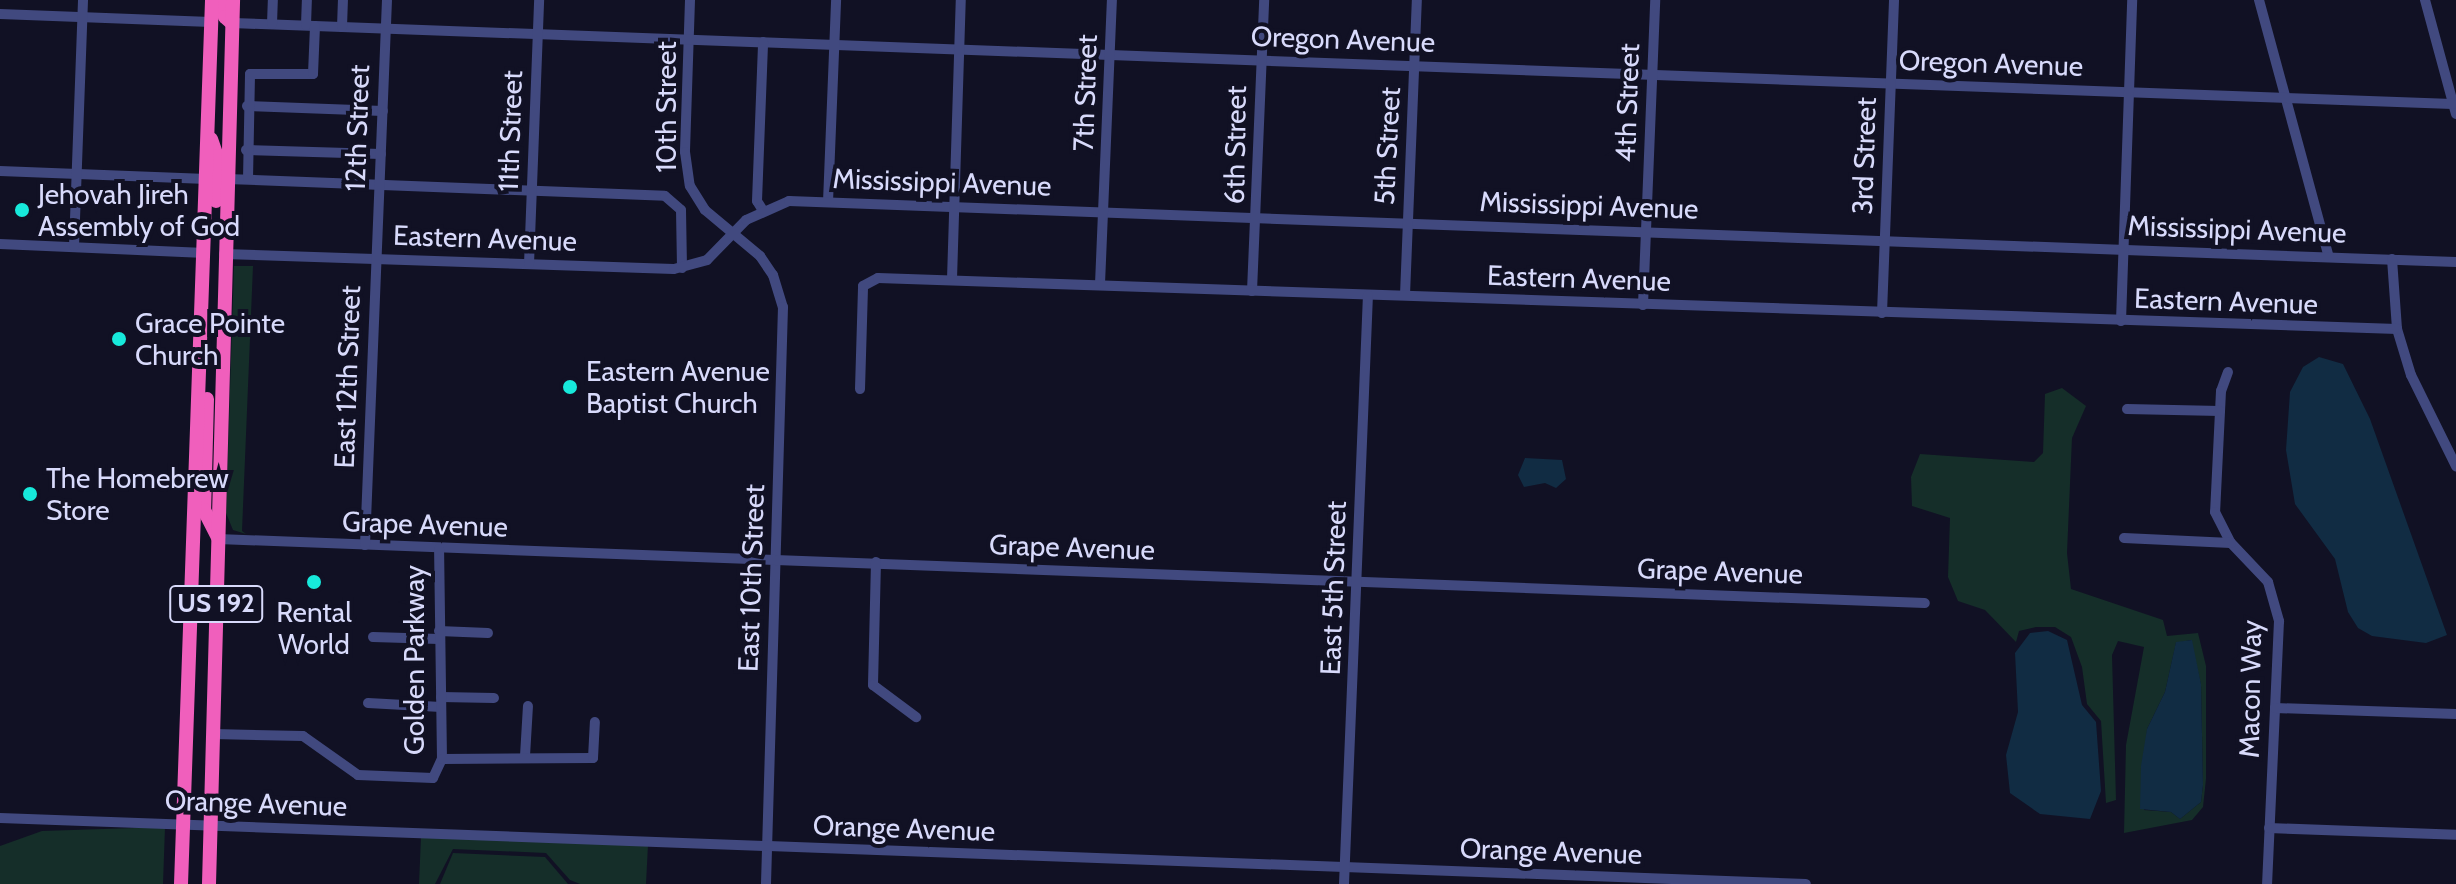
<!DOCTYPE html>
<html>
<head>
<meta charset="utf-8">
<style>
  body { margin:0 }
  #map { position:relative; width:2456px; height:884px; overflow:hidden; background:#111124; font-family:Cabin,sans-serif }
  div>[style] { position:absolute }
  .green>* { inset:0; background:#152e29 }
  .water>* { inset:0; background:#112c43 }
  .minor>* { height:10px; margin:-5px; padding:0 5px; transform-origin:5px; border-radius:5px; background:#41497f }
  .highway>* { height:14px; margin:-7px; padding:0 7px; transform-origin:7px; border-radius:7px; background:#f05fbc }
  .dots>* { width:22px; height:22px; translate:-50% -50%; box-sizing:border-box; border:4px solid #111124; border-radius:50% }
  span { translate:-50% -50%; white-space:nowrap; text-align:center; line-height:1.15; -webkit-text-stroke:8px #111124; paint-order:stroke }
  .shield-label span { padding:2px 6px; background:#111124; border:2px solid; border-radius:6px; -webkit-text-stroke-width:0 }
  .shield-label { font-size:26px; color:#d8dafb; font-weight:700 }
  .street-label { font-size:28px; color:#d8dafb }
  .poi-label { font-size:28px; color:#d8dafb }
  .left { translate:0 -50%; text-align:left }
</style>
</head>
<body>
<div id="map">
  <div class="green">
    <i style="clip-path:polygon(234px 266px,253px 266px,242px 531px,246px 534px,233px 530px,226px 513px)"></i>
    <i style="clip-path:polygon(evenodd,2062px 388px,2086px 406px,2072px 438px,2067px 553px,2071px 589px,2163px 620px,2167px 636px,2198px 633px,2206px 666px,2206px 779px,2203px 807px,2192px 820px,2124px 833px,2126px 745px,2144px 647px,2118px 641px,2112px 655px,2116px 800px,2106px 803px,2101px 721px,2087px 704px,2082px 667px,2071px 637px,2055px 627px,2036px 627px,2019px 631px,2016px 642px,1985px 610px,1958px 601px,1948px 577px,1950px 518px,1912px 506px,1911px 477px,1920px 454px,2034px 462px,2043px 453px,2045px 394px,2062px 388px,2191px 640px,2201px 685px,2203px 785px,2201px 802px,2180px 819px,2171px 812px,2144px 810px,2147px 729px,2165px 692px,2176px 643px,2191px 640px)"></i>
    <i style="clip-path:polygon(165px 827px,163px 884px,0 884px,0 846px,42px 831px)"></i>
    <i style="clip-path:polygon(421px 837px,648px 845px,646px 884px,580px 884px,570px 880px,546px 853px,453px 849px,435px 884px,419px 884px)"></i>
    <i style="clip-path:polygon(453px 853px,545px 857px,568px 884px,440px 884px)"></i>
  </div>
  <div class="water">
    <i style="clip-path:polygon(2319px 357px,2343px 364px,2370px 419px,2447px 635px,2426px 643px,2372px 636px,2358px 628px,2348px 612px,2335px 559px,2295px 504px,2286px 450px,2290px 392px,2303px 367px)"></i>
    <i style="clip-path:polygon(1525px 458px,1562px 460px,1566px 479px,1556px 488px,1545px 483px,1524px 487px,1518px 475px)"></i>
    <i style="clip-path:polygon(2048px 631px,2067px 640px,2082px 705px,2096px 722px,2101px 791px,2090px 819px,2040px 814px,2010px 793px,2006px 755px,2018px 712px,2015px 653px,2030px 633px)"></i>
    <i style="clip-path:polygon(2192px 640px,2201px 684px,2203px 785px,2201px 802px,2180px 819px,2171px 812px,2140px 809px,2141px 766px,2147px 729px,2165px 692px,2176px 642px)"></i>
  </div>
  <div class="minor">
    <i style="left:690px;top:0;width:152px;rotate:91.9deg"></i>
    <i style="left:685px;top:152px;width:34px;rotate:82deg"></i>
    <i style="left:690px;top:186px;width:28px;rotate:58deg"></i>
    <i style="left:705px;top:210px;width:72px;rotate:39.9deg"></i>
    <i style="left:760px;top:256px;width:23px;rotate:56deg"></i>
    <i style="left:773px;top:275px;width:34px;rotate:73deg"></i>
    <i style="left:783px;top:307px;width:577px;rotate:91.69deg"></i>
    <i style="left:2259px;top:0;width:266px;rotate:74.8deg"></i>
    <i style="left:2425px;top:0;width:118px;rotate:74.8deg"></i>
    <i style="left:0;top:14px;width:211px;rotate:2.2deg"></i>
    <i style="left:232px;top:23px;width:2222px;rotate:2.09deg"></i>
    <i style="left:272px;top:24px;width:24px;rotate:-88deg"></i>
    <i style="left:306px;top:25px;width:25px;rotate:-88deg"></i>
    <i style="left:342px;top:27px;width:27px;rotate:-88deg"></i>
    <i style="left:247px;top:106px;width:136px;rotate:2.1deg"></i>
    <i style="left:246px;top:150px;width:135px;rotate:1.7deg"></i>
    <i style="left:0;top:171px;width:207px;rotate:2.2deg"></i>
    <i style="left:227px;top:179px;width:438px;rotate:2.2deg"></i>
    <i style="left:665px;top:196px;width:21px;rotate:41deg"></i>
    <i style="left:681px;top:210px;width:58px;rotate:89deg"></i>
    <i style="left:248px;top:179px;width:105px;rotate:-88.9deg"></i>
    <i style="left:250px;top:74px;width:63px"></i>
    <i style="left:313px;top:74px;width:48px;rotate:-87.6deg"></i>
    <i style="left:828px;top:202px;width:202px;rotate:-87.7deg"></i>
    <i style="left:762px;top:209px;width:9px;rotate:-122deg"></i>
    <i style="left:757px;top:201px;width:159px;rotate:-87.8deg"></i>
    <i style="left:0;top:244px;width:205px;rotate:2.5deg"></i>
    <i style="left:74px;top:246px;width:246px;rotate:-87.9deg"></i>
    <i style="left:224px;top:254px;width:450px;rotate:1.9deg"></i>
    <i style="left:674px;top:269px;width:34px;rotate:-15deg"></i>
    <i style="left:707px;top:260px;width:56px;rotate:-45.7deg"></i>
    <i style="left:746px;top:220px;width:47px;rotate:-23.8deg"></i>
    <i style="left:789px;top:201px;width:1668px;rotate:2.1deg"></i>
    <i style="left:2392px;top:259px;width:70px;rotate:85.9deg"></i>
    <i style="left:2397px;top:329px;width:48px;rotate:73.1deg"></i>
    <i style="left:2411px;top:375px;width:102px;rotate:63.7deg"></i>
    <i style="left:529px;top:264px;width:264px;rotate:-87.8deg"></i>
    <i style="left:952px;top:279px;width:279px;rotate:-88.2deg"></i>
    <i style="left:1100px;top:284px;width:284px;rotate:-87.6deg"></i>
    <i style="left:1252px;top:291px;width:291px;rotate:-87.6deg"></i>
    <i style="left:1405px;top:295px;width:295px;rotate:-87.7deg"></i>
    <i style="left:1643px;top:305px;width:305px;rotate:-87.7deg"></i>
    <i style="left:1882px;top:313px;width:313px;rotate:-87.8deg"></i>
    <i style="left:2121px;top:321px;width:321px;rotate:-88deg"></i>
    <i style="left:2228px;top:372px;width:20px;rotate:110deg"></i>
    <i style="left:2221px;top:391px;width:121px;rotate:92.8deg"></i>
    <i style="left:2215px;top:512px;width:35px;rotate:63deg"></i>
    <i style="left:2231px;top:543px;width:54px;rotate:46.5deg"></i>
    <i style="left:2268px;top:582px;width:41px;rotate:74.2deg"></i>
    <i style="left:2279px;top:621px;width:263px;rotate:92.6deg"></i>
    <i style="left:860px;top:389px;width:103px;rotate:-88.3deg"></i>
    <i style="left:863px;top:286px;width:17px;rotate:-28deg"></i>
    <i style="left:878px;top:278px;width:1520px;rotate:1.92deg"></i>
    <i style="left:2127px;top:409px;width:93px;rotate:1.2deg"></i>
    <i style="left:2124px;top:538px;width:107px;rotate:2.7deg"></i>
    <i style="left:218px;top:539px;width:1708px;rotate:2.15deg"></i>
    <i style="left:365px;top:545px;width:545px;rotate:-87.69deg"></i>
    <i style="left:876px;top:562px;width:123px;rotate:91.4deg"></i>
    <i style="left:873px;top:685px;width:54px;rotate:36.7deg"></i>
    <i style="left:439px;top:631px;width:49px;rotate:2.3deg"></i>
    <i style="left:373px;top:637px;width:66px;rotate:1.7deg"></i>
    <i style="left:441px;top:697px;width:53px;rotate:1.1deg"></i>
    <i style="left:368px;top:703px;width:73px;rotate:3.1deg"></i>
    <i style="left:2275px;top:708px;width:181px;rotate:1.9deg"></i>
    <i style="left:213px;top:734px;width:90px;rotate:1.3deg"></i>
    <i style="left:303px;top:736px;width:67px;rotate:35.3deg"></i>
    <i style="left:358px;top:775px;width:75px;rotate:2.3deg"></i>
    <i style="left:433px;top:778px;width:21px;rotate:-65deg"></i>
    <i style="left:442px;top:759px;width:210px;rotate:-90.8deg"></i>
    <i style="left:525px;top:756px;width:50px;rotate:-86.6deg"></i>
    <i style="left:442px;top:759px;width:151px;rotate:-0.4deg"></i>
    <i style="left:593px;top:758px;width:36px;rotate:-87deg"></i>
    <i style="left:0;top:818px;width:1807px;rotate:2.09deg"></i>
    <i style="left:2269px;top:828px;width:187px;rotate:2.1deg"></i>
    <i style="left:1344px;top:884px;width:589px;rotate:-87.67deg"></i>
  </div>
  <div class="highway">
    <i style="left:223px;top:0;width:17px;rotate:83deg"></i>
    <i style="left:225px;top:17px;width:9px;rotate:41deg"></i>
    <i style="left:211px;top:139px;width:18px;rotate:71deg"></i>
    <i style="left:217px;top:156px;width:45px;rotate:91.3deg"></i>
    <i style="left:207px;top:399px;width:111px;rotate:91.5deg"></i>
    <i style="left:204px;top:510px;width:31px;rotate:63deg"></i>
    <i style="left:181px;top:884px;width:885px;rotate:-87.99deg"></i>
    <i style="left:209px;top:884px;width:884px;rotate:-88.44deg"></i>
  </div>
  <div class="dots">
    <i style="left:22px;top:210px;background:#17e9db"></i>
    <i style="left:119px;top:339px;background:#17e9db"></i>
    <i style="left:570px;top:387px;background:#17e9db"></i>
    <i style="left:30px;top:494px;background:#17e9db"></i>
    <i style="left:314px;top:582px;background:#17e9db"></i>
  </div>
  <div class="shield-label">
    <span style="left:216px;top:604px">US 192</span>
  </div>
  <div class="street-label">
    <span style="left:1343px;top:39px;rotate:2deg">Oregon Avenue</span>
    <span style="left:1991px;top:63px;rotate:2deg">Oregon Avenue</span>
    <span style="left:1085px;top:93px;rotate:-88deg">7th Street</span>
    <span style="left:1627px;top:103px;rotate:-88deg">4th Street</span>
    <span style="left:666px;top:107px;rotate:-90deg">10th Street</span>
    <span style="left:357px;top:128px;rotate:-88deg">12th Street</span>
    <span style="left:510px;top:131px;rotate:-88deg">11th Street</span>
    <span style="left:1235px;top:145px;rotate:-89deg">6th Street</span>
    <span style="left:1387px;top:146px;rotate:-87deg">5th Street</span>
    <span style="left:1864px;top:156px;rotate:-88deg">3rd Street</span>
    <span style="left:942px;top:182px;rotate:2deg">Mississippi Avenue</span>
    <span style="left:1589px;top:205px;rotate:2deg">Mississippi Avenue</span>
    <span style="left:2237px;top:229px;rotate:2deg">Mississippi Avenue</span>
    <span style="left:485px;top:238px;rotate:2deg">Eastern Avenue</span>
    <span style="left:1579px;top:278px;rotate:2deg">Eastern Avenue</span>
    <span style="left:2226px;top:301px;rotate:2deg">Eastern Avenue</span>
    <span style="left:347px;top:377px;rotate:-88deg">East 12th Street</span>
    <span style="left:425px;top:524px;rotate:2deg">Grape Avenue</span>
    <span style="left:1072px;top:547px;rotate:2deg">Grape Avenue</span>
    <span style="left:1720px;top:571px;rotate:2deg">Grape Avenue</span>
    <span style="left:751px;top:578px;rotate:-88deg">East 10th Street</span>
    <span style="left:1333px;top:588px;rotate:-88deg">East 5th Street</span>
    <span style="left:414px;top:660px;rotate:-90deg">Golden Parkway</span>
    <span style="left:2250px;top:689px;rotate:-89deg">Macon Way</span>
    <span style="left:256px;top:803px;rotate:2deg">Orange Avenue</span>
    <span style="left:904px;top:828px;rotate:2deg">Orange Avenue</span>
    <span style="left:1551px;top:851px;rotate:2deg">Orange Avenue</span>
  </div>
  <div class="poi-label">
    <span class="left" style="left:38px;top:210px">Jehovah Jireh<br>Assembly of God</span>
    <span class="left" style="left:135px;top:339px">Grace Pointe<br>Church</span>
    <span class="left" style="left:586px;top:387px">Eastern Avenue<br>Baptist Church</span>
    <span class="left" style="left:46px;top:494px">The Homebrew<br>Store</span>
    <span style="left:314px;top:628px">Rental<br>World</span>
  </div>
</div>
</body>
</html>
